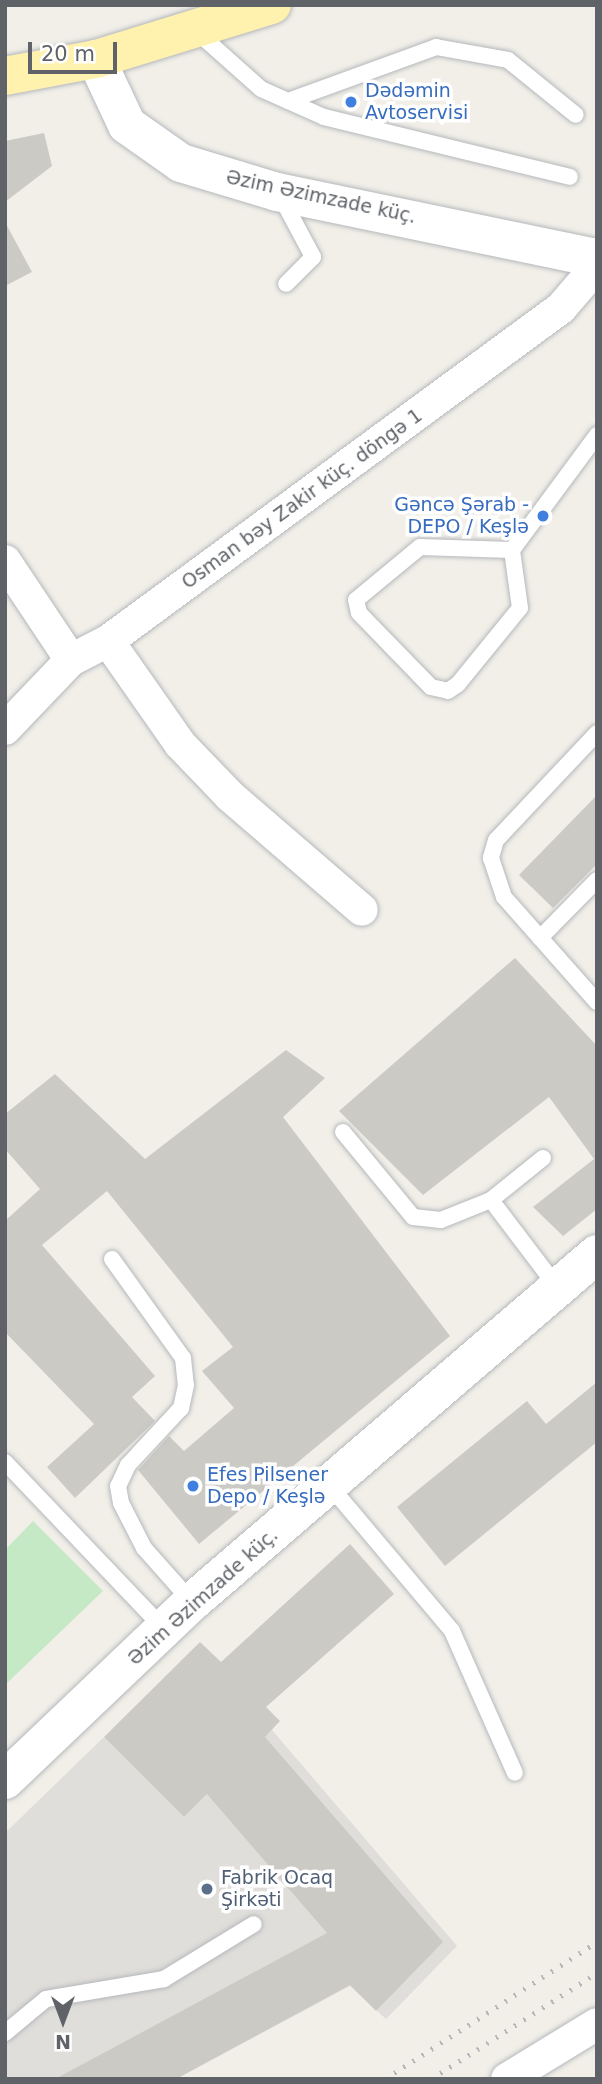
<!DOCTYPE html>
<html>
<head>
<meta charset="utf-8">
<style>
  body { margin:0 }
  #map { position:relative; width:602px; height:2084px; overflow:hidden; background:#f1efe8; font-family:"DejaVu Sans",sans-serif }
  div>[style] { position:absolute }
  .industrial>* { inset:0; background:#e0deda }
  .green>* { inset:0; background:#c5e8c5 }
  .building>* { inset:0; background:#cccac5 }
  .roads { filter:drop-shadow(0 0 2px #b5b8bc) drop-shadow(0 0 2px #b5b8bc) }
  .service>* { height:16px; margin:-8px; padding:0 8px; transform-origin:8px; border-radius:8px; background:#fff }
  .minor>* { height:32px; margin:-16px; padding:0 16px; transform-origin:16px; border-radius:16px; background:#fff }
  .tertiary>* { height:38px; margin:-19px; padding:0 19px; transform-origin:19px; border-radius:19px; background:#fff }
  .primary>* { height:38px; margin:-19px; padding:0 19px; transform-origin:19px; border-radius:19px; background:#fff2af }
  .rail>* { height:5px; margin-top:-2.5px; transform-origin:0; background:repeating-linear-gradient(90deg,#b6b7b8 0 2px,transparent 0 11px) }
  .dots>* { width:19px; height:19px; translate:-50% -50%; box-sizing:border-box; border:4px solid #fff; border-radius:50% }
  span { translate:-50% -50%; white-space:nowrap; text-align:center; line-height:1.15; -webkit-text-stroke:7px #fff; paint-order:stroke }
  .shop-label { font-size:19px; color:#366cbe }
  .left { translate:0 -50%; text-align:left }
  .right { translate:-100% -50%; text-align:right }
  .street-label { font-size:19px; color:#5f6368 }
  .service-label { font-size:19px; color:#4e5e75 }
  .frame { position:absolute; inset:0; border:7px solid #5f6368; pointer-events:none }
  .north { position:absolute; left:28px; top:1986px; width:70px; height:70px; -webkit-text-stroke:5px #fff; paint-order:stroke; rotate:180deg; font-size:19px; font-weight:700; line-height:28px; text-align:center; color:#5f6368 }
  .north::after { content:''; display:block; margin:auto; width:24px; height:32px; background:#5f6368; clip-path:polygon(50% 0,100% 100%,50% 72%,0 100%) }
  .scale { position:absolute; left:28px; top:42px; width:89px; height:32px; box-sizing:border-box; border:4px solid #5f6368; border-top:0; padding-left:9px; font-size:21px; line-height:24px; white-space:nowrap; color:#5f6368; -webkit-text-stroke:5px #fff; paint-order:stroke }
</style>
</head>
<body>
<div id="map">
  <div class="industrial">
    <i style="clip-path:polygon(272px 1730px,457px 1946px,386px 2019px,350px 1986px,176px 2079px,5px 2079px,5px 1833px,104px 1737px,184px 1817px)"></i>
  </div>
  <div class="green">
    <i style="clip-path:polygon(33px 1521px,103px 1591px,5px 1685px,5px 1550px)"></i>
  </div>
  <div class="building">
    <i style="clip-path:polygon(44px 133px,52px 166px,5px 202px,5px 141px)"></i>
    <i style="clip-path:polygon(5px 222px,32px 272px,5px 286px)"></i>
    <i style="clip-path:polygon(597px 795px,597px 864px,553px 908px,519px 875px)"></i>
    <i style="clip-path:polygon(515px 958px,597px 1046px,597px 1209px,563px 1236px,533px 1207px,594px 1159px,549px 1097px,423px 1195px,339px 1111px)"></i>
    <i style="clip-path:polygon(286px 1050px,325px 1078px,283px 1117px,450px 1336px,199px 1544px,138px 1470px,169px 1436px,184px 1451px,234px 1408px,202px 1371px,233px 1347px,107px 1191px,42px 1245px,155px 1376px,132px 1397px,155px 1421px,75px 1498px,47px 1467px,94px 1424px,5px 1332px,5px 1221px,40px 1189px,5px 1149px,5px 1114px,55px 1074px,145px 1159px)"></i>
    <i style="clip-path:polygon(597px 1382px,597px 1442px,445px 1566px,397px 1507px,527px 1401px,546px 1424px)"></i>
    <i style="clip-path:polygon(350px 1544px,394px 1594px,266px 1707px,280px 1721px,265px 1737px,443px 1942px,376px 2011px,350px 1985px,176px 2079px,55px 2079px,327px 1933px,207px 1794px,184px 1817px,104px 1737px,200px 1642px,221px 1662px)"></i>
  </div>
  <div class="roads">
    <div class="service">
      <i style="left:196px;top:31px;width:87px;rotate:41.7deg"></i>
      <i style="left:261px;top:89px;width:69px;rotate:24deg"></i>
      <i style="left:324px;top:117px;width:253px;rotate:13.7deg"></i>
      <i style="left:288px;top:101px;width:158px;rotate:-20deg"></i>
      <i style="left:436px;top:47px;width:73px;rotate:10.2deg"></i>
      <i style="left:508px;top:60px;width:87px;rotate:39deg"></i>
      <i style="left:281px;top:197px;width:68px;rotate:61.9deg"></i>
      <i style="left:313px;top:257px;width:38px;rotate:135deg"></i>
      <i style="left:512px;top:550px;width:92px;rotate:-178.1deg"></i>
      <i style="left:420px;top:547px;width:83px;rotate:140.4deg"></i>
      <i style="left:356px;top:600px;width:13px;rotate:77deg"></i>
      <i style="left:359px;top:613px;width:103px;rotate:45.8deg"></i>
      <i style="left:431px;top:687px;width:17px;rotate:13deg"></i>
      <i style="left:448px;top:691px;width:12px;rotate:-35deg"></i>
      <i style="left:458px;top:684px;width:98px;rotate:-50.8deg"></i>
      <i style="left:520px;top:608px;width:59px;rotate:-97.9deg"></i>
      <i style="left:512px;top:550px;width:143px;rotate:-53.5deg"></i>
      <i style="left:597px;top:733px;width:147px;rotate:133.3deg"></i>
      <i style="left:496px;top:840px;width:19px;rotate:106deg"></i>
      <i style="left:491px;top:858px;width:41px;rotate:71.6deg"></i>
      <i style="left:504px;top:897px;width:140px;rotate:48.5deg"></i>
      <i style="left:540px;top:938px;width:81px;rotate:-45.5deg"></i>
      <i style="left:343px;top:1132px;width:110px;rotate:50.5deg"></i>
      <i style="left:413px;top:1217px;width:28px;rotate:6deg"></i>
      <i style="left:441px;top:1220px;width:54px;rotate:-21.8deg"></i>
      <i style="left:543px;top:1158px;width:67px;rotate:141.1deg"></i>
      <i style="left:491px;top:1200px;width:109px;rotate:52.8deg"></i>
      <i style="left:112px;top:1259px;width:122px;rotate:54.4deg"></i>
      <i style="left:183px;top:1358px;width:27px;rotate:84deg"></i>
      <i style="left:186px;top:1385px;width:24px;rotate:102deg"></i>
      <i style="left:181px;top:1408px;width:78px;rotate:132.9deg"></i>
      <i style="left:128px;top:1465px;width:23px;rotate:115deg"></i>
      <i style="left:118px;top:1486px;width:17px;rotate:80deg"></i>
      <i style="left:121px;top:1503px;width:51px;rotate:62.9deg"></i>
      <i style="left:144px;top:1548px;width:72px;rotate:48.4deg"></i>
      <i style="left:5px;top:1462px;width:231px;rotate:46.4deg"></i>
      <i style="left:330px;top:1486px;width:189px;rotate:49.9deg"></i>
      <i style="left:452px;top:1631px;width:155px;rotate:66.1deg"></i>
      <i style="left:5px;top:2033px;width:53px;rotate:-39.7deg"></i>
      <i style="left:46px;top:1999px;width:120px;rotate:-9.6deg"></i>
      <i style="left:164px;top:1979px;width:105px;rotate:-31.4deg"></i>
    </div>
    <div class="minor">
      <i style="left:5px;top:561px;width:119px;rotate:56.3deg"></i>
      <i style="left:108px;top:641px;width:126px;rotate:55deg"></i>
      <i style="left:180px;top:744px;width:72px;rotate:46.1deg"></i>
      <i style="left:230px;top:796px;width:174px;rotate:40.8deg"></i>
      <i style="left:5px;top:729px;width:95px;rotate:-46.3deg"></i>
      <i style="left:71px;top:660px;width:42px;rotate:-27.2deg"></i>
      <i style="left:108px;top:641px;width:562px;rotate:-36.32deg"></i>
      <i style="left:561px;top:308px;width:55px;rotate:-49.4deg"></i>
      <i style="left:507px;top:2079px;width:105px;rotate:-31.4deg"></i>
    </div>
    <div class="tertiary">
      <i style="left:96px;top:59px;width:73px;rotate:64.8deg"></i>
      <i style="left:127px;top:125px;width:66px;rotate:35.1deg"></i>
      <i style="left:181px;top:163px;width:100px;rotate:16.8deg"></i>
      <i style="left:277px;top:192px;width:327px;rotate:11.7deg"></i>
      <i style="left:5px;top:1780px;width:258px;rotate:-43.6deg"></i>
      <i style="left:192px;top:1602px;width:534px;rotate:-40.67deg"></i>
    </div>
    <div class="primary">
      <i style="left:5px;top:76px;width:93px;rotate:-10.6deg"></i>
      <i style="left:96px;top:59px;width:184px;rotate:-17.1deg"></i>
    </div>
  </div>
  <div class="rail">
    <i style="left:385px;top:2079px;width:252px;rotate:-32.9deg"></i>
    <i style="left:431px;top:2079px;width:197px;rotate:-32.6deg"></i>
  </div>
  <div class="dots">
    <i style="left:351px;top:102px;background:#3f7fe0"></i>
    <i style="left:543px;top:516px;background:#3f7fe0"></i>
    <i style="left:193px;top:1486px;background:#3f7fe0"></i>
    <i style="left:207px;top:1889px;background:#5c6f8a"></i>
  </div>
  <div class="shop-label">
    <span class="left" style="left:365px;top:102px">Dədəmin<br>Avtoservisi</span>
    <span class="right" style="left:529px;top:516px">Gəncə Şərab -<br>DEPO / Keşlə</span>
    <span class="left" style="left:207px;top:1486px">Efes Pilsener<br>Depo / Keşlə</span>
  </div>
  <div class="street-label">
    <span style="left:321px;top:197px;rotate:12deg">Əzim Əzimzade küç.</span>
    <span style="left:302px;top:499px;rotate:-36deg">Osman bəy Zakir küç. döngə 1</span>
    <span style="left:203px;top:1597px;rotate:-42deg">Əzim Əzimzade küç.</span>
  </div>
  <div class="service-label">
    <span class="left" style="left:221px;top:1889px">Fabrik Ocaq<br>Şirkəti</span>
  </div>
  <div class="frame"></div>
  <div class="north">N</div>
  <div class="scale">20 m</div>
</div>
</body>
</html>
